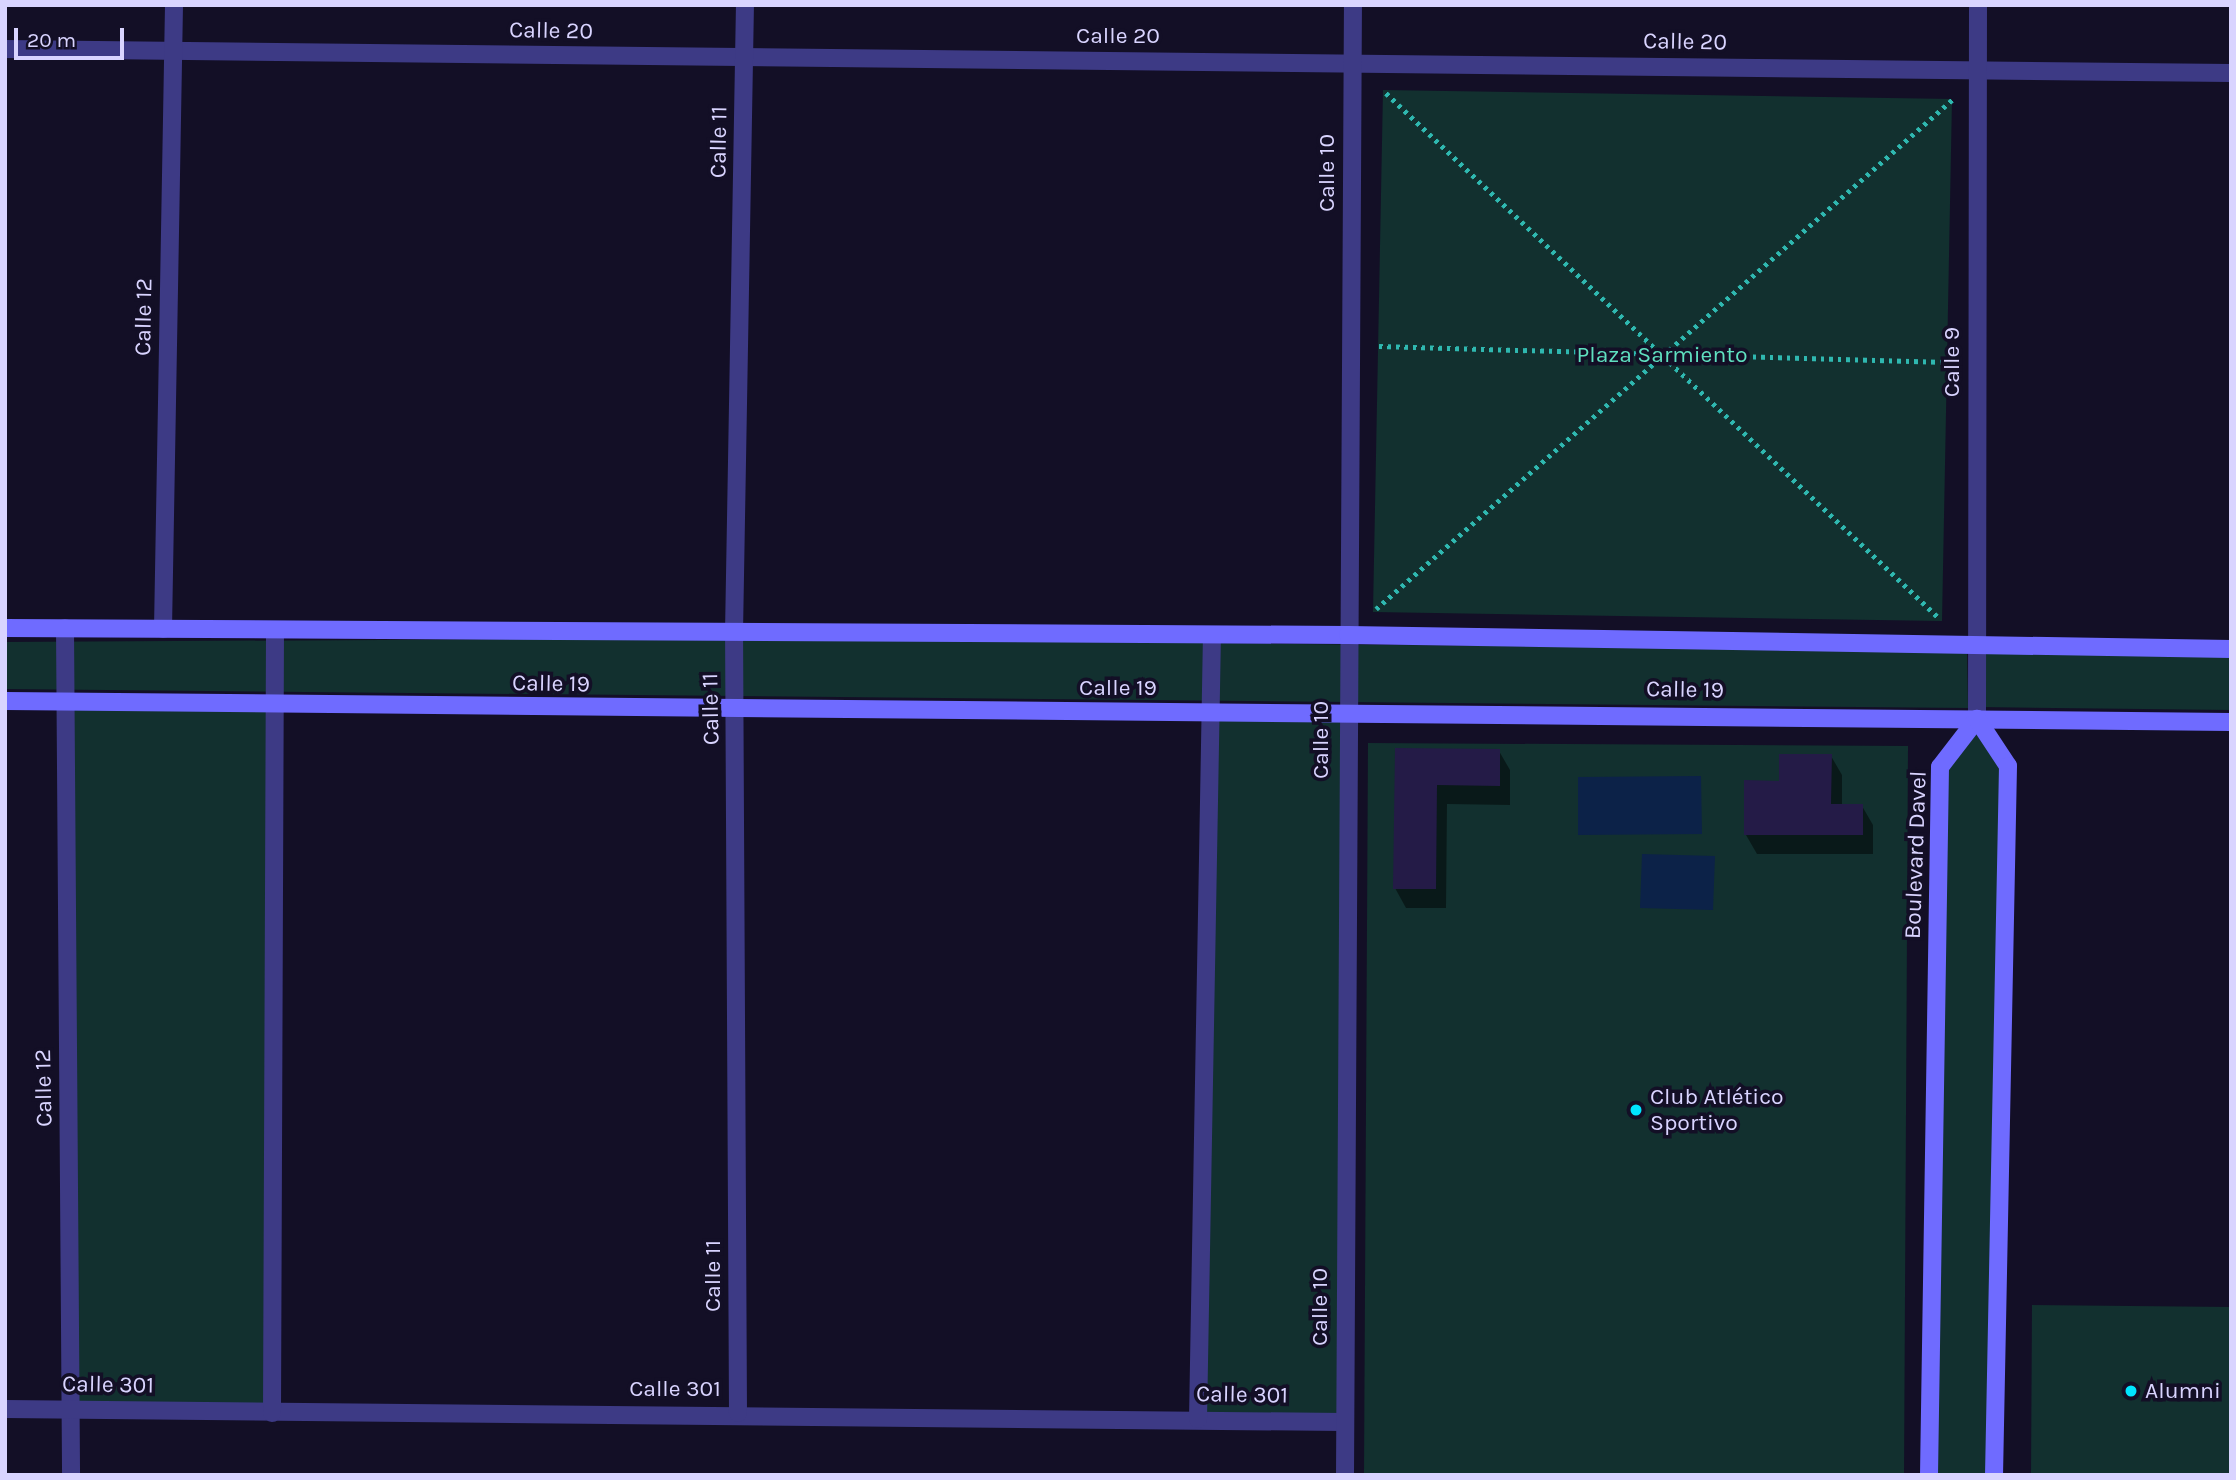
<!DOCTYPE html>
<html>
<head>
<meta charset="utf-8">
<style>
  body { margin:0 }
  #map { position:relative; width:2236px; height:1480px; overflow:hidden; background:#130f26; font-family:Karla,sans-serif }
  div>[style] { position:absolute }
  .green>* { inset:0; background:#12302f }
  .water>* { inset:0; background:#0c2248 }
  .shadow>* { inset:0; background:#0007 }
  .building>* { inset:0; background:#241b47 }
  .path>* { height:4.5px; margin-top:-2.25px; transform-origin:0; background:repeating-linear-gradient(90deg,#2fb8b0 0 3.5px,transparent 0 8.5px) }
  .street>* { height:18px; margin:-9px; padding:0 9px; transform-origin:9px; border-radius:9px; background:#3d3a85 }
  .secondary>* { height:18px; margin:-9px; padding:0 9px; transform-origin:9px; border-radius:9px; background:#6f6bff }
  .dots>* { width:19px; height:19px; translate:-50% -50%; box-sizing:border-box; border:4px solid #130f26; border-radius:50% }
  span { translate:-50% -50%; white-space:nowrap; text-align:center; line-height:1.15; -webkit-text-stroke:7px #130f26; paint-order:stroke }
  .street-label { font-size:23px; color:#d9d4ff }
  .park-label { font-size:23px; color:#5fe0c0 }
  .poi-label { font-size:23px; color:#d9d4ff }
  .left { translate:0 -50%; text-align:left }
  .frame { position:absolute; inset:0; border:7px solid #d9d4ff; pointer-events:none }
  .scale { position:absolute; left:14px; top:28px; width:110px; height:32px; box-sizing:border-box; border:4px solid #d9d4ff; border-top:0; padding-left:9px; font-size:21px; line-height:24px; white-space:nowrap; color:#d9d4ff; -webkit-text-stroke:5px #130f26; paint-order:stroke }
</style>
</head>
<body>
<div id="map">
  <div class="green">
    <i style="clip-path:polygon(1383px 90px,1952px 99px,1942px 621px,1373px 612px)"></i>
    <i style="clip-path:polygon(735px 638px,1967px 651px,1968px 708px,5px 689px,5px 642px)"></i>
    <i style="clip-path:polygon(1981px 650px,2231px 656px,2231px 710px,1978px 707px)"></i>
    <i style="clip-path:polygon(64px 701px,273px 705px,272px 1413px,71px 1408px)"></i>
    <i style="clip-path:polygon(1345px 709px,1344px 1422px,1198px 1419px,1210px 712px)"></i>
    <i style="clip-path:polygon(1977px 719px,2008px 766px,1994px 1475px,1929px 1475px,1940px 767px)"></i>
    <i style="clip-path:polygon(1368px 743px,1908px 746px,1904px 1475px,1364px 1475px)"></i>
    <i style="clip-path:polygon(2032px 1305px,2231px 1307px,2231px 1475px,2031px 1475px)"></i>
  </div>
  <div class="water">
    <i style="clip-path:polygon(1701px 776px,1702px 834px,1578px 835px,1578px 777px)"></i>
    <i style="clip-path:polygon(1642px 854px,1715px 856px,1713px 910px,1640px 908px)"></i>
  </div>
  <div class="shadow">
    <i style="clip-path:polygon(1397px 749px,1499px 751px,1510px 770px,1510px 805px,1447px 804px,1446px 908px,1406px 908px,1395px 888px)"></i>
    <i style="clip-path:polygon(1831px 756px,1842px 775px,1842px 806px,1862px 806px,1873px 825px,1873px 854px,1757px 854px,1746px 835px,1781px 782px)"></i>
  </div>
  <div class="building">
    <i style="clip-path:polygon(1395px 748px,1500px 749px,1500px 786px,1437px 785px,1436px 889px,1393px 889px)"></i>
    <i style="clip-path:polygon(1779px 754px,1832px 754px,1831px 804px,1863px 804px,1863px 835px,1744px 835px,1744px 780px,1779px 781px)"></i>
  </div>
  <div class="path">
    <i style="left:1386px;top:93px;width:761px;rotate:43.51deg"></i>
    <i style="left:1379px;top:346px;width:568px;rotate:1.61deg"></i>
    <i style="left:1376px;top:609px;width:769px;rotate:-41.47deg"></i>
  </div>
  <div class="street">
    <i style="left:5px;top:49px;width:2226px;rotate:0.62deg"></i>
    <i style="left:65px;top:628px;width:847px;rotate:89.59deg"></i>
    <i style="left:163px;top:629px;width:624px;rotate:-88.99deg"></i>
    <i style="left:1977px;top:719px;width:714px;rotate:-89.92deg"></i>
    <i style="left:5px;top:1409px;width:1339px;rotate:0.56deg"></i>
    <i style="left:272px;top:1413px;width:783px;rotate:-89.78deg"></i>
    <i style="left:738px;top:1413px;width:780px;rotate:-90.29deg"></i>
    <i style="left:734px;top:633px;width:628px;rotate:-89deg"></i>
    <i style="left:1198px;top:1419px;width:784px;rotate:-88.98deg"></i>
    <i style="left:1345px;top:1475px;width:1470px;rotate:-89.69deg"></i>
  </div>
  <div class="secondary">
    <i style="left:5px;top:628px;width:1343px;rotate:0.3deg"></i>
    <i style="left:1348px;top:635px;width:883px;rotate:0.91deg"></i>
    <i style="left:5px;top:701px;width:2226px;rotate:0.54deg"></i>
    <i style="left:1929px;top:1475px;width:708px;rotate:-89.11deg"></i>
    <i style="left:1940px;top:767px;width:61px;rotate:-52.4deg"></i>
    <i style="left:1977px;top:719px;width:56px;rotate:56.6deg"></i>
    <i style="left:2008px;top:766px;width:709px;rotate:91.13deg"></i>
  </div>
  <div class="dots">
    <i style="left:1636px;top:1110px;background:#00e5ff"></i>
    <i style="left:2131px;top:1391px;background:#00e5ff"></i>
  </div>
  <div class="street-label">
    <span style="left:551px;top:31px;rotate:1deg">Calle 20</span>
    <span style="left:1118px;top:36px">Calle 20</span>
    <span style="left:1685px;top:42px;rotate:1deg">Calle 20</span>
    <span style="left:719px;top:142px;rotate:-89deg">Calle 11</span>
    <span style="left:1327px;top:173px;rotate:-90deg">Calle 10</span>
    <span style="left:144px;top:317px;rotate:-89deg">Calle 12</span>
    <span style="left:1952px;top:362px;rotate:-90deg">Calle 9</span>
    <span style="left:551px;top:684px;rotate:1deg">Calle 19</span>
    <span style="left:1118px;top:688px">Calle 19</span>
    <span style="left:1685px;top:690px;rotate:1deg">Calle 19</span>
    <span style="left:711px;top:709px;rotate:-91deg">Calle 11</span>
    <span style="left:1321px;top:740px;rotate:-90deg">Calle 10</span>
    <span style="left:1916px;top:855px;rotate:-88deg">Boulevard Davel</span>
    <span style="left:44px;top:1088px;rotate:-91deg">Calle 12</span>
    <span style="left:713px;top:1276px;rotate:-90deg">Calle 11</span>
    <span style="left:1320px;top:1307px;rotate:-90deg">Calle 10</span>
    <span style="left:108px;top:1385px;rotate:1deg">Calle 301</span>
    <span style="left:675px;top:1389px">Calle 301</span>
    <span style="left:1242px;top:1395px;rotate:1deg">Calle 301</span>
  </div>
  <div class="park-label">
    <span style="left:1662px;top:355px">Plaza Sarmiento</span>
  </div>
  <div class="poi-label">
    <span class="left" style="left:1650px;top:1110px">Club Atlético<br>Sportivo</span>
    <span class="left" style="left:2145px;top:1391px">Alumni</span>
  </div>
  <div class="frame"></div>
  <div class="scale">20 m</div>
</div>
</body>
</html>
